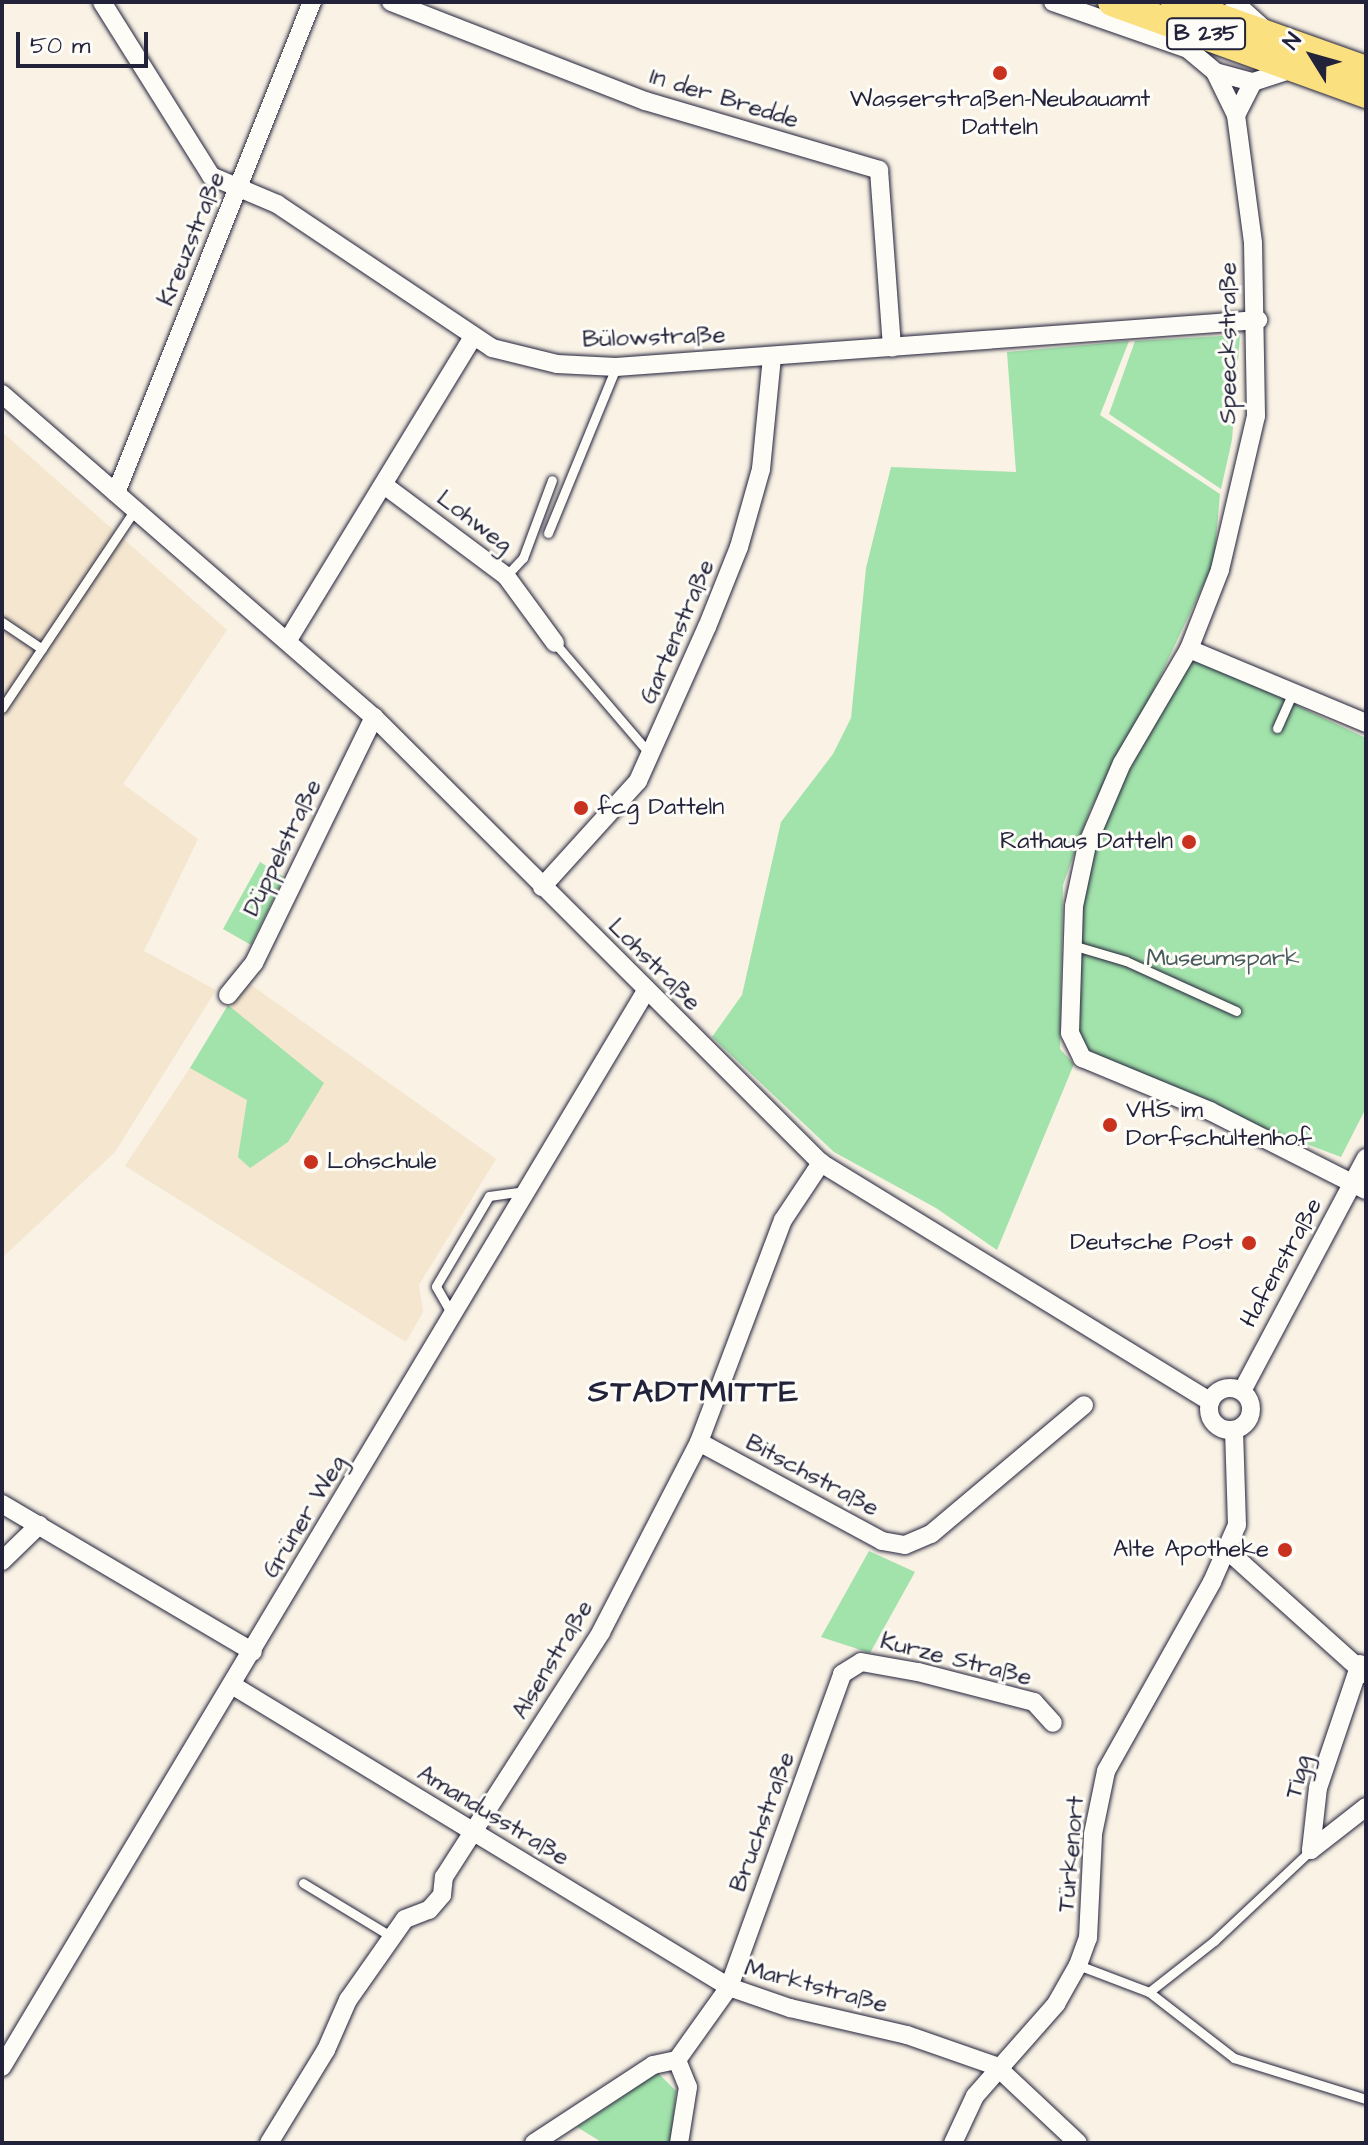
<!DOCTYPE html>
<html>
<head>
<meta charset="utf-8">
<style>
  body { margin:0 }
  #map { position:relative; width:1368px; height:2145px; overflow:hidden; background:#f9f2e5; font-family:"Architects Daughter",sans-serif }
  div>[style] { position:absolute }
  .built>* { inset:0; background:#f4e6cf }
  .green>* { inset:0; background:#a2e2ab }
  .roads { filter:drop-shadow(0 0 2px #22223b) drop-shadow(0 0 2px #22223b) }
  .lane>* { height:9px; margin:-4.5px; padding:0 4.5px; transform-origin:4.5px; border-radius:4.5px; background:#fdfcf7 }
  .street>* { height:18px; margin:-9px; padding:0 9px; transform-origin:9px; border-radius:9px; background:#fdfcf7 }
  .street>.ring { margin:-9px; padding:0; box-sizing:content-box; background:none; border:18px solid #fdfcf7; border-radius:50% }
  .primary>* { height:28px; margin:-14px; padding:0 14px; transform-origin:14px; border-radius:14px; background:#fbe080 }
  .dots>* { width:22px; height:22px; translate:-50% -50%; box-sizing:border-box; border:4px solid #fdfcf7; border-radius:50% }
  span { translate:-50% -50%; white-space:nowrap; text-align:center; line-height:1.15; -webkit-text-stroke:6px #fdfcf7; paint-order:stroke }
  .shield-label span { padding:2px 6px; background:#fdfcf7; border:2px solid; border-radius:6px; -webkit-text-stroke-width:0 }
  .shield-label { font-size:22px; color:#22223b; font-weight:700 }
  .street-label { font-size:24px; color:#22223b }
  .poi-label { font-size:24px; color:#22223b }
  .left { translate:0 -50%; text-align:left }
  .right { translate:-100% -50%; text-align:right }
  .park-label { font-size:24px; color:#485c5d }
  .district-label { font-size:32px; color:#22223b; font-weight:700; letter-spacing:2px }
  .frame { position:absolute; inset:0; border:4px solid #22223b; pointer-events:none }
  .north { position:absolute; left:1272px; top:16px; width:80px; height:80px; -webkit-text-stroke:6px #fdfcf7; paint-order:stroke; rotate:307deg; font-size:22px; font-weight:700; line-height:32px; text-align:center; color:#22223b }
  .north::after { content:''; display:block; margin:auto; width:28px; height:36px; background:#22223b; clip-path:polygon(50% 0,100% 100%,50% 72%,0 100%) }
  .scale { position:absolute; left:16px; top:32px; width:132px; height:36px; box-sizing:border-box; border:4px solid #22223b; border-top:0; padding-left:10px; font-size:24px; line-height:28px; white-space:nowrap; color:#22223b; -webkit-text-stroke:6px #fdfcf7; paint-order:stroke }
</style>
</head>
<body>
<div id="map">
  <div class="built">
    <i style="clip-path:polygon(2px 432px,227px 630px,123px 784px,198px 839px,144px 951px,216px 990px,115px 1152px,2px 1258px)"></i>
    <i style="clip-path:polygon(247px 982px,496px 1159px,419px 1285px,423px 1312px,406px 1342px,125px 1166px)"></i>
  </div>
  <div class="green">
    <i style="clip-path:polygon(1240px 335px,1232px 440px,1221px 489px,1109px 414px,1135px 341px)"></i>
    <i style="clip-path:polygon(1129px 341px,1100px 415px,1220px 494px,1214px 562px,1144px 711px,1090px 810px,1063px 885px,1060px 1049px,1074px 1064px,997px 1250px,936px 1208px,834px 1152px,712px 1037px,742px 995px,781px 822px,833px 754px,851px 718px,866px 568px,891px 467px,1016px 472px,1007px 352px)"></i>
    <i style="clip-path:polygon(1192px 656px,1366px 738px,1366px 1108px,1341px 1157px,1104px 1068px,1080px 1045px,1077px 1007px,1084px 888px,1108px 809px)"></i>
    <i style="clip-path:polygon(260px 862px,284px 877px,251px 945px,223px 929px)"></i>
    <i style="clip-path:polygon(228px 1005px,324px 1083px,288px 1142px,250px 1168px,238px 1157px,247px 1100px,190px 1068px)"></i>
    <i style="clip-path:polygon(869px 1551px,915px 1572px,870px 1653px,821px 1637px)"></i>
    <i style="clip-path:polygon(658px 2073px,676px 2091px,671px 2143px,603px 2143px,577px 2127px)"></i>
  </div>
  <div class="roads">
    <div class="lane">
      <i style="left:548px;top:533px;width:179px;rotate:-67.7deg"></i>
      <i style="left:506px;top:576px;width:25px;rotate:-47deg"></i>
      <i style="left:523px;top:558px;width:83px;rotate:-69.6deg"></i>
      <i style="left:2px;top:622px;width:48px;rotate:34deg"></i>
      <i style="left:555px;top:643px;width:145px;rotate:49.5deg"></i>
      <i style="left:2px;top:708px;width:239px;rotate:-56.2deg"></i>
      <i style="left:1277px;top:728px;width:39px;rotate:-66deg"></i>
      <i style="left:1072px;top:945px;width:56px;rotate:16.5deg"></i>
      <i style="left:1126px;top:961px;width:121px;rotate:24.4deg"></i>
      <i style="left:453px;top:1316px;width:34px;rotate:-120deg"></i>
      <i style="left:436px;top:1286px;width:104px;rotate:-59.5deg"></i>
      <i style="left:489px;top:1196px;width:37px;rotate:-8deg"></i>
      <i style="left:303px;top:1883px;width:104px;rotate:31.2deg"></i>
      <i style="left:1078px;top:1965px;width:76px;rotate:20.8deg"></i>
      <i style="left:1149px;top:1992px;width:83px;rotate:-38.1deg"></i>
      <i style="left:1214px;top:1941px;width:133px;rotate:-43.2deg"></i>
      <i style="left:1149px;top:1992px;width:108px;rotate:37.8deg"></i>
      <i style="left:1234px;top:2058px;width:138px;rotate:17.3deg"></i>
    </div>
    <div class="street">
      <i style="left:102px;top:2px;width:205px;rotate:57.9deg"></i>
      <i style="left:211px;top:176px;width:72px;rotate:23deg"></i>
      <i style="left:277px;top:204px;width:259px;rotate:33.8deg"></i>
      <i style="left:492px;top:348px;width:67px;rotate:13.8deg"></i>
      <i style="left:557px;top:364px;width:59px;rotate:2.9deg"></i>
      <i style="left:616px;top:367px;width:644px;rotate:-4.19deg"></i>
      <i style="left:391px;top:2px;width:273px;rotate:21.3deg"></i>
      <i style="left:645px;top:101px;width:244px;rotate:16.4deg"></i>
      <i style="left:879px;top:170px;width:178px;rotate:85.8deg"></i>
      <i style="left:1053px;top:2px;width:143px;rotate:19.2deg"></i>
      <i style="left:1188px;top:49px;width:35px;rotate:40deg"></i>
      <i style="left:1215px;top:72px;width:48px;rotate:64deg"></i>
      <i style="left:1234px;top:2px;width:40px;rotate:42deg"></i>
      <i style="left:1215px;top:72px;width:39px;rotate:15deg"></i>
      <i style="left:1253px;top:82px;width:42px;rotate:-18deg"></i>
      <i style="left:1253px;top:82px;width:37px;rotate:117deg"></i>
      <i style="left:1236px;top:115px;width:129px;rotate:82.4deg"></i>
      <i style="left:1253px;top:243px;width:173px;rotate:89deg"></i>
      <i style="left:1256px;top:416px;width:158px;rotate:103.2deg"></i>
      <i style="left:1220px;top:570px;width:85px;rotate:111.4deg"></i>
      <i style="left:1189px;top:649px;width:132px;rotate:120.4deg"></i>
      <i style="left:1122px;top:763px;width:89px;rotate:113.1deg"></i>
      <i style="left:1087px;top:845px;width:62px;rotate:102deg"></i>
      <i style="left:1074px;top:906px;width:127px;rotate:91.8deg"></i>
      <i style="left:1070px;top:1033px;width:28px;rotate:64deg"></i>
      <i style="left:1082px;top:1058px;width:139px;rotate:22.5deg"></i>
      <i style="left:1210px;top:1111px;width:175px;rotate:26.9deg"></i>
      <i style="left:2px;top:394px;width:493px;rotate:41deg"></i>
      <i style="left:374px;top:717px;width:631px;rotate:44.94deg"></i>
      <i style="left:821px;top:1163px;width:456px;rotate:31.5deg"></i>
      <i style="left:384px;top:485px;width:152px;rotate:36.7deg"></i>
      <i style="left:506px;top:576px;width:83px;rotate:53.8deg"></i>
      <i style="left:116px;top:493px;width:529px;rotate:-68.24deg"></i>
      <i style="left:288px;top:640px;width:353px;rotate:-58.6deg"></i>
      <i style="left:1189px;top:649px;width:192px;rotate:22.7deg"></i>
      <i style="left:542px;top:887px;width:143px;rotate:-47.8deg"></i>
      <i style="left:638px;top:781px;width:169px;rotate:-65.9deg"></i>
      <i style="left:707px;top:627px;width:86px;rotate:-68.2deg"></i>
      <i style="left:739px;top:547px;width:81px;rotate:-74.2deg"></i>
      <i style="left:761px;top:469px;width:113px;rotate:-84.4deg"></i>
      <i style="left:228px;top:995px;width:41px;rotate:-50.9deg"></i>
      <i style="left:254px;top:963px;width:274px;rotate:-64deg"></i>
      <i class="ring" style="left:1209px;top:1388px;width:24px;height:24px"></i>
      <i style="left:1242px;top:1391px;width:264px;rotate:-62deg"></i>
      <i style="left:699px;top:1442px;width:208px;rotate:28.4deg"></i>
      <i style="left:882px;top:1541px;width:23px;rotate:10deg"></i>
      <i style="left:905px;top:1545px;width:28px;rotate:-23deg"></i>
      <i style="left:931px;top:1534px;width:200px;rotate:-40.1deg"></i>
      <i style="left:2px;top:1504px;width:291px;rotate:30.5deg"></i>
      <i style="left:1227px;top:1550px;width:186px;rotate:41.9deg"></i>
      <i style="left:2px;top:1561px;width:52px;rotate:-44.2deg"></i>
      <i style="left:232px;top:1685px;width:582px;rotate:31.28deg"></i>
      <i style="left:729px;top:1987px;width:65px;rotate:19deg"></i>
      <i style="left:790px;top:2008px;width:120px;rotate:13deg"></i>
      <i style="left:907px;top:2035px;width:94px;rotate:19.2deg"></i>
      <i style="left:996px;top:2066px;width:112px;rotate:43.2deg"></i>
      <i style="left:1311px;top:1850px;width:62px;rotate:-83.6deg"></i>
      <i style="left:1318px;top:1788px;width:131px;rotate:-71.3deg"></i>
      <i style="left:1311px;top:1850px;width:70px;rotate:-38deg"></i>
      <i style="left:677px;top:2060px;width:29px;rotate:68deg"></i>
      <i style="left:688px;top:2087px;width:57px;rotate:99.1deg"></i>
      <i style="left:2px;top:2067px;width:1254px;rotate:-59.1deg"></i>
      <i style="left:269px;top:2143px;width:109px;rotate:-58.5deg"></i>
      <i style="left:326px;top:2050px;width:55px;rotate:-66.3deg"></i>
      <i style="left:348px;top:2000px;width:99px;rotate:-54.9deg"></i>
      <i style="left:405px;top:1919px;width:26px;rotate:-21deg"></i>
      <i style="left:429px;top:1910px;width:20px;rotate:-49deg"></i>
      <i style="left:442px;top:1895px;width:18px;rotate:-84deg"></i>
      <i style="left:444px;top:1877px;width:291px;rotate:-57.3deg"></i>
      <i style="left:601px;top:1632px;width:214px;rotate:-62.7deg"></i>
      <i style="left:699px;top:1442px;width:237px;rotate:-69.3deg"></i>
      <i style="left:783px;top:1220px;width:69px;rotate:-56.3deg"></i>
      <i style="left:534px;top:2143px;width:142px;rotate:-33.2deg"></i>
      <i style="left:653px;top:2065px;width:25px;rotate:-12deg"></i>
      <i style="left:677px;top:2060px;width:90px;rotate:-54.5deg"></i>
      <i style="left:729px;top:1987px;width:333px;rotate:-70.1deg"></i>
      <i style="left:842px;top:1674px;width:22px;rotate:-32deg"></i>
      <i style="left:861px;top:1662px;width:58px;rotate:10deg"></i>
      <i style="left:918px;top:1672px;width:120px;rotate:14.5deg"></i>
      <i style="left:1034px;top:1702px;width:28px;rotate:48deg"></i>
      <i style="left:953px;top:2143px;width:52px;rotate:-64.9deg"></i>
      <i style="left:975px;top:2096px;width:123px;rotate:-48.6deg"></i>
      <i style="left:1056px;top:2004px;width:45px;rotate:-60.6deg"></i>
      <i style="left:1078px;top:1965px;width:29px;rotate:-70deg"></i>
      <i style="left:1088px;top:1938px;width:104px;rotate:-87.2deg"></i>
      <i style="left:1093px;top:1834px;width:64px;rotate:-78.3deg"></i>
      <i style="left:1106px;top:1771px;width:217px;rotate:-60.7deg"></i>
      <i style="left:1212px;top:1582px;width:62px;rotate:-66.3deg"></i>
      <i style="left:1237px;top:1525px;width:94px;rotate:-91.8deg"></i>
    </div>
    <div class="primary">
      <i style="left:1112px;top:2px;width:270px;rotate:19.9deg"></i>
      <i style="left:1175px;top:2px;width:203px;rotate:19.6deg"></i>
    </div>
  </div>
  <div class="dots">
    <i style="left:1000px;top:73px;background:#c8321e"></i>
    <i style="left:581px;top:808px;background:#c8321e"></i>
    <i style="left:1189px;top:842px;background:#c8321e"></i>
    <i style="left:1110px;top:1125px;background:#c8321e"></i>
    <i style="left:311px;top:1162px;background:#c8321e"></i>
    <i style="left:1249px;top:1243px;background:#c8321e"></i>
    <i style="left:1285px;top:1550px;background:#c8321e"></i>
  </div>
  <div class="shield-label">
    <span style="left:1206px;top:34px">B 235</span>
  </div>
  <div class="street-label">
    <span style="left:724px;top:99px;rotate:17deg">In der Bredde</span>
    <span style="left:192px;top:239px;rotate:-68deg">Kreuzstraße</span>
    <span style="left:654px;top:338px;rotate:-2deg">Bülowstraße</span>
    <span style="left:1229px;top:343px;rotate:-90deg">Speeckstraße</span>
    <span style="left:474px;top:522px;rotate:37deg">Lohweg</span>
    <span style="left:678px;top:632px;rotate:-67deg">Gartenstraße</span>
    <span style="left:283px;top:848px;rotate:-64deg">Düppelstraße</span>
    <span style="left:654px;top:965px;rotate:45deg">Lohstraße</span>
    <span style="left:1282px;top:1263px;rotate:-61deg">Hafenstraße</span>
    <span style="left:812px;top:1476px;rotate:28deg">Bitschstraße</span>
    <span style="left:305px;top:1517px;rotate:-59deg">Grüner Weg</span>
    <span style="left:553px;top:1660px;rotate:-59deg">Alsenstraße</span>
    <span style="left:956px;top:1660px;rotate:14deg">Kurze Straße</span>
    <span style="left:1299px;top:1777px;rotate:-77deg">Tigg</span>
    <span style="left:493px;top:1816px;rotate:31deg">Amandusstraße</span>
    <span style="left:763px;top:1822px;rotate:-70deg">Bruchstraße</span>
    <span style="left:1072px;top:1854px;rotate:-85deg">Türkenort</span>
    <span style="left:816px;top:1987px;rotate:15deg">Marktstraße</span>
  </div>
  <div class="poi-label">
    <span style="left:1000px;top:114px">Wasserstraßen-Neubauamt<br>Datteln</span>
    <span class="left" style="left:597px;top:808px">fcg Datteln</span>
    <span class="right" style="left:1173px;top:842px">Rathaus Datteln</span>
    <span class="left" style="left:1126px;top:1125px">VHS im<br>Dorfschultenhof</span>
    <span class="left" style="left:327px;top:1162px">Lohschule</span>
    <span class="right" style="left:1233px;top:1243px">Deutsche Post</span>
    <span class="right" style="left:1269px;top:1550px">Alte Apotheke</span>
  </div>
  <div class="park-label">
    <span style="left:1223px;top:959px">Museumspark</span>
  </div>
  <div class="district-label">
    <span style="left:694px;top:1392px">STADTMITTE</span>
  </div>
  <div class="frame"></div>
  <div class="north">N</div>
  <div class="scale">50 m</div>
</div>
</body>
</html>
